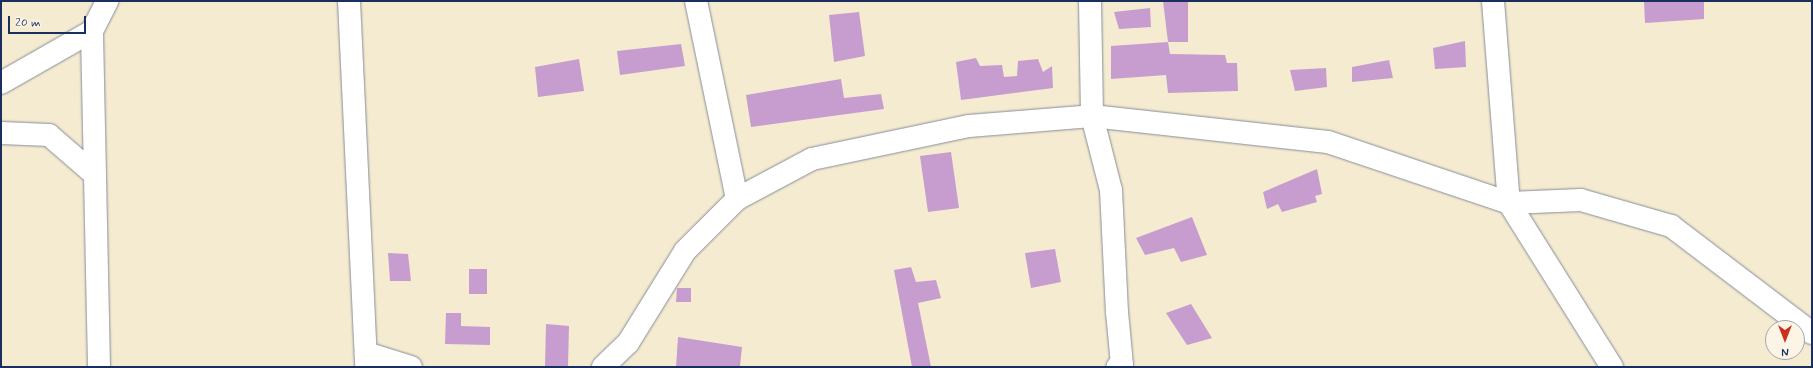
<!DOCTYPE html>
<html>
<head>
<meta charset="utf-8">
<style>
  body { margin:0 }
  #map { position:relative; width:1813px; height:368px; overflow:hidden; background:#f4ebd1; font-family:Mynerve,sans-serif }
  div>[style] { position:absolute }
  .building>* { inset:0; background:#c69dce }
  .roads { filter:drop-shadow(0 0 1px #888d98) drop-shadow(0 0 1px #888d98) }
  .minor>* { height:22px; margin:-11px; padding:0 11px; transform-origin:11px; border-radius:11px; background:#fff }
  span { translate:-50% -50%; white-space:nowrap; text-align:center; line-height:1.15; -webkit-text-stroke:3.5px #fcf5e5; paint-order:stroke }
  .frame { position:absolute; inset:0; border:2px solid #1b2f5e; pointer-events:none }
  .north { position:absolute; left:1765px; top:320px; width:40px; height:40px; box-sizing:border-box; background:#fcf5e5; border:1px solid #a2a6af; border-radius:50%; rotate:180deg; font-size:11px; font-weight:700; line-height:16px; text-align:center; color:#1b2f5e }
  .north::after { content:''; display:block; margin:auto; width:14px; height:18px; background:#c8321e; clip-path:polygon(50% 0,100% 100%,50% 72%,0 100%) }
  .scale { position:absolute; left:8px; top:16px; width:78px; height:18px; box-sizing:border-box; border:2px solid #1b2f5e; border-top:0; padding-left:5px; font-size:12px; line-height:14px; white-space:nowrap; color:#1b2f5e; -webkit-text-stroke:3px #fcf5e5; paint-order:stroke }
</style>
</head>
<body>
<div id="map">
  <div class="building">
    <i style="clip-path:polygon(1163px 1px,1188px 1px,1188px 42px,1168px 42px,1170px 54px,1225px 55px,1227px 63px,1237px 63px,1238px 91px,1168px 93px,1166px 75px,1111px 79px,1111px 46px,1168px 42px)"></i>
    <i style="clip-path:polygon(1644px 1px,1704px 1px,1704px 19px,1645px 23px)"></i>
    <i style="clip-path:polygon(1150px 8px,1151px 27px,1119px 29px,1114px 12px)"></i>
    <i style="clip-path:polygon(859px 12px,865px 56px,834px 62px,829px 15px)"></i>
    <i style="clip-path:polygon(1465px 41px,1466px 67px,1435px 69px,1433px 48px)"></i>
    <i style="clip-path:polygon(681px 44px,685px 66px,620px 75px,617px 51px)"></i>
    <i style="clip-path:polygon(976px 58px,980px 66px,1002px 65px,1004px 77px,1017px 76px,1018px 61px,1038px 59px,1043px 72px,1052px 66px,1053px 88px,961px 100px,956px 62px)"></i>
    <i style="clip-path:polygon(579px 59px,584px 91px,538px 97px,535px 67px)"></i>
    <i style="clip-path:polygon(1389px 60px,1393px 78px,1352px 82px,1352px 67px)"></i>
    <i style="clip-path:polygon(1326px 68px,1327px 87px,1295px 91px,1290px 70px)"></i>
    <i style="clip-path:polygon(841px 79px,844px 98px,881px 94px,884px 109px,751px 127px,746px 95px)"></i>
    <i style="clip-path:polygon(951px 152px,959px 208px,928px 212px,920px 156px)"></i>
    <i style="clip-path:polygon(1317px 169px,1322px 194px,1315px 196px,1317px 202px,1282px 212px,1278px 204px,1267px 209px,1263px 192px)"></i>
    <i style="clip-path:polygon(1192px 217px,1207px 255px,1181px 262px,1174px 248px,1145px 255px,1136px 238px)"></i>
    <i style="clip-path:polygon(1055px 249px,1061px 282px,1031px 288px,1025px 253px)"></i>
    <i style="clip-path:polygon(388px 253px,408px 254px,411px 281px,390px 281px)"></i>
    <i style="clip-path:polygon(911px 267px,916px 282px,936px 280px,941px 298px,918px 303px,931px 367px,912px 367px,894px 270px)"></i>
    <i style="clip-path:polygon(469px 269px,487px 269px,487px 294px,469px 294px)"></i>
    <i style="clip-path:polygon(677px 288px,691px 288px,691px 302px,676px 302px)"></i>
    <i style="clip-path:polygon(1191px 304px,1212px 338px,1187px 345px,1166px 313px)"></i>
    <i style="clip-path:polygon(446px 313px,461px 313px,461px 326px,490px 327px,490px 345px,445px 344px)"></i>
    <i style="clip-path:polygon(546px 324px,569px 326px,568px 367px,545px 367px)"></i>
    <i style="clip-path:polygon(678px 337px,742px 347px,740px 366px,743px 367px,676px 367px)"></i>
  </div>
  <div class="roads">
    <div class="minor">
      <i style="left:349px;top:1px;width:366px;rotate:87.3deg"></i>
      <i style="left:696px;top:1px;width:202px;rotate:78.3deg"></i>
      <i style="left:1090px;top:1px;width:115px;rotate:89deg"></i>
      <i style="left:1092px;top:116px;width:76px;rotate:75.6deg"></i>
      <i style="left:1111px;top:190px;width:122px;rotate:87.2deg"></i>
      <i style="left:1117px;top:312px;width:53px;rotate:84.6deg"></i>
      <i style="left:1122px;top:365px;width:5px;rotate:158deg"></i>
      <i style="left:1493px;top:1px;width:203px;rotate:85.5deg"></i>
      <i style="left:1509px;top:203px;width:194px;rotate:57.9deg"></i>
      <i style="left:1px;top:83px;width:105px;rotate:-29.7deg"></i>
      <i style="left:1px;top:133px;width:48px;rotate:2.4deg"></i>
      <i style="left:49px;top:135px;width:60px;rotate:40.9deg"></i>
      <i style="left:366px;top:353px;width:47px;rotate:17.3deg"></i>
      <i style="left:99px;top:367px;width:336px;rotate:-91.2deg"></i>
      <i style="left:92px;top:31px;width:34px;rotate:-63deg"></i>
      <i style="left:603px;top:367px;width:35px;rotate:-44deg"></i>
      <i style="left:628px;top:343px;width:108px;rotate:-58.2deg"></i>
      <i style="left:685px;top:251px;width:74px;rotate:-45deg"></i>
      <i style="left:737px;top:199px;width:85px;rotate:-28.1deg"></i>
      <i style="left:812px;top:159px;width:160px;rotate:-11.9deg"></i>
      <i style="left:969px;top:126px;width:123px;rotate:-4.6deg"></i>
      <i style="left:1092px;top:116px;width:237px;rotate:6.3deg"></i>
      <i style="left:1328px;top:142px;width:191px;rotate:18.6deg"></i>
      <i style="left:1509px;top:203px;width:72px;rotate:-2.4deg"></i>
      <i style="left:1581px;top:200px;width:94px;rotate:16.1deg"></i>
      <i style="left:1671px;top:226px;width:177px;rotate:37.2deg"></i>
    </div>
  </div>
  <div class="frame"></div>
  <div class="north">N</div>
  <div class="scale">20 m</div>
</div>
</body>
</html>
